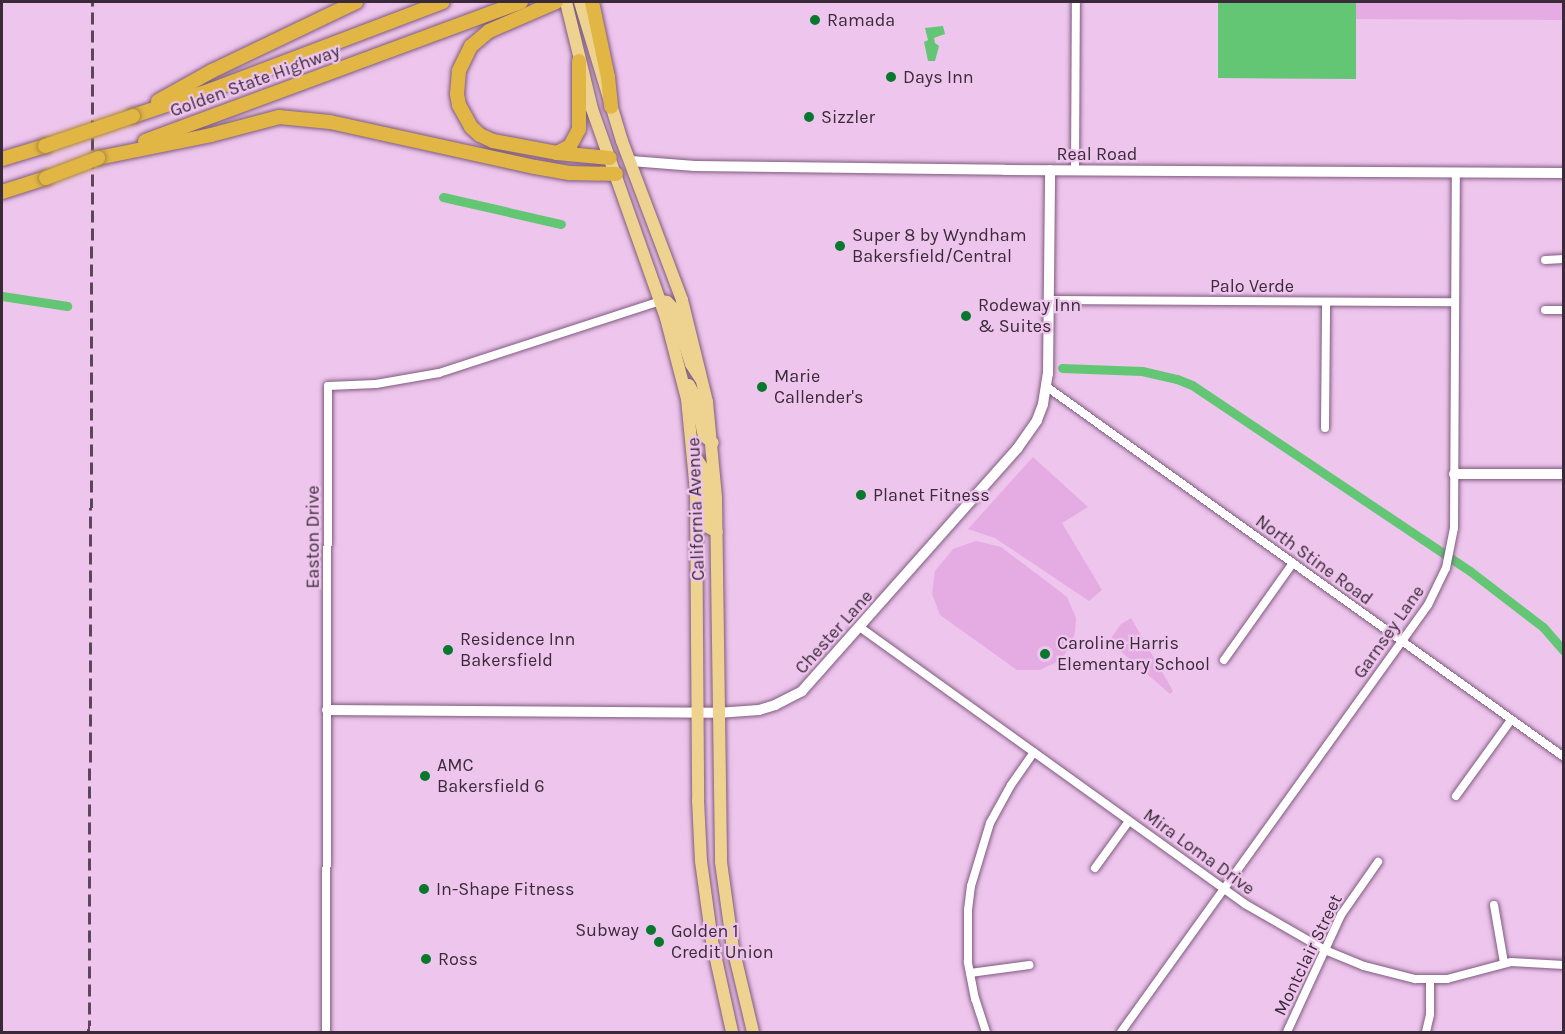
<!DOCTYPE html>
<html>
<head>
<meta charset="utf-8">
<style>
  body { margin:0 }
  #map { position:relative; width:1565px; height:1034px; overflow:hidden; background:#eec5ed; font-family:Karla,sans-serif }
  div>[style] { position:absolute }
  .green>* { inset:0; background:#e4ace2 }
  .water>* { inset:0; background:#63c674 }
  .canal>* { height:9px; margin:-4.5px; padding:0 4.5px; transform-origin:4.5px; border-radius:4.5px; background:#63c674 }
  .roads { filter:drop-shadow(0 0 2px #7f5a7e) drop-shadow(0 0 2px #7f5a7e) }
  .street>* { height:8px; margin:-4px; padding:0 4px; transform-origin:4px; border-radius:4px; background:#fff }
  .secondary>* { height:10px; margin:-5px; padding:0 5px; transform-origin:5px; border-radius:5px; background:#fff }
  .primary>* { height:12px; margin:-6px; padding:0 6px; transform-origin:6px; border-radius:6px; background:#edd38f }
  .highway>* { height:14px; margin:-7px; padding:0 7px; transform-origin:7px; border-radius:7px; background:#e1b644 }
  .rail>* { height:3px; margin-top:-1.5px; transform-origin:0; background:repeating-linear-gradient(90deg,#5b465a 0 12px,transparent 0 18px) }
  .bridges { filter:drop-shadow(0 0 2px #a78540) drop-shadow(0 0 2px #a78540) }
  .highway-bridge>* { height:14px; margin:-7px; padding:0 7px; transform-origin:7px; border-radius:7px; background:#e1b644 }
  .dots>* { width:16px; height:16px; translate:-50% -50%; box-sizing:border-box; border:3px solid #eec5ed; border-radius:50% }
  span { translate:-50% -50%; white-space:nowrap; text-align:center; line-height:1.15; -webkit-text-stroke:4.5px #eec5ed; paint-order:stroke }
  .poi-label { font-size:18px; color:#3a2a39 }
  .left { translate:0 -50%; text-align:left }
  .right { translate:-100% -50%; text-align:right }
  .street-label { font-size:18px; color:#3a2a39 }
  .frame { position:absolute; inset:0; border:3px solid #3a2a39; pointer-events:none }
</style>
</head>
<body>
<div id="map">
  <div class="green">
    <i style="clip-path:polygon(1356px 2px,1563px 2px,1563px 20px,1356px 19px)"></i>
    <i style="clip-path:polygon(1033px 457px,1088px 507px,1062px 523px,1102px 590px,1089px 601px,995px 538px,968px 529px)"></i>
    <i style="clip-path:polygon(976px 541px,1001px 547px,1067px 597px,1076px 618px,1075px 632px,1072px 643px,1061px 660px,1040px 670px,1017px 670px,940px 615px,932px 594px,935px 571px,953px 549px)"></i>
    <i style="clip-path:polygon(1131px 618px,1173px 691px,1170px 694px,1109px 641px,1121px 624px)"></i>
  </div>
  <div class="water">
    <i style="clip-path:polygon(1218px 2px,1356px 2px,1356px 79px,1218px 78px)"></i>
    <i style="clip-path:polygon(943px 26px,945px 34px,934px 38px,935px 43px,939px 46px,935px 61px,928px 61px,924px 42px,928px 40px,925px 28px)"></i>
  </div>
  <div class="canal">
    <i style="left:443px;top:197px;width:121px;rotate:12.9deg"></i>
    <i style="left:2px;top:296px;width:66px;rotate:8.7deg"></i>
    <i style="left:1062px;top:368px;width:80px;rotate:2.1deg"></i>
    <i style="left:1142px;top:371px;width:36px;rotate:13deg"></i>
    <i style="left:1177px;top:379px;width:16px;rotate:22deg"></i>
    <i style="left:1192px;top:385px;width:334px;rotate:33.8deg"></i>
    <i style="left:1470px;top:571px;width:92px;rotate:37.5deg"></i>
    <i style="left:1543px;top:627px;width:32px;rotate:49deg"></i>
  </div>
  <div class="roads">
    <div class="street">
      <i style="left:1075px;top:171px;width:169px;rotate:-89.7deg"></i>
      <i style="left:1545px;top:260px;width:19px;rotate:-3deg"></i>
      <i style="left:1049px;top:300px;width:406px;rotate:0.3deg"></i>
      <i style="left:1545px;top:310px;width:19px"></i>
      <i style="left:1047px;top:387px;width:636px;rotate:35.59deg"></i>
      <i style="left:1325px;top:428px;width:126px;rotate:-89.5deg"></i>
      <i style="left:861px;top:628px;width:473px;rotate:35.7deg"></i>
      <i style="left:1245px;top:904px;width:92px;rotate:29.9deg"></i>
      <i style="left:1325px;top:950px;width:42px;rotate:22.3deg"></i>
      <i style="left:1364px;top:966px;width:53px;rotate:14.3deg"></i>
      <i style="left:1415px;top:979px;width:32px"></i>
      <i style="left:1447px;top:979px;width:66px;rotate:-14.9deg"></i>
      <i style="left:1511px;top:962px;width:53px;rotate:3.2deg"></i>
      <i style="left:1224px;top:660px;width:119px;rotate:-54.6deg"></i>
      <i style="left:1456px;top:796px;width:94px;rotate:-54.1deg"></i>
      <i style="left:1095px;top:868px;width:58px;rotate:-54.1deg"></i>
      <i style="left:1494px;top:905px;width:59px;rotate:80.2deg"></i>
      <i style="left:970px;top:973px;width:60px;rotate:-7.7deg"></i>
      <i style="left:326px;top:1032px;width:646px;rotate:-89.82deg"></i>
      <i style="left:328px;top:386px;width:48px;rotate:-2.4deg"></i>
      <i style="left:376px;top:384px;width:64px;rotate:-9.9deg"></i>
      <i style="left:439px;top:373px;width:233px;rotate:-18deg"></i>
      <i style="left:986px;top:1032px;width:35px;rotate:-108deg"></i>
      <i style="left:975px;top:999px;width:38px;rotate:-101deg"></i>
      <i style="left:968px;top:962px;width:52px;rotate:-90deg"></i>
      <i style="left:968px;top:910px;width:24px;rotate:-83deg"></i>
      <i style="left:971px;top:886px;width:66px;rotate:-73.2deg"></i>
      <i style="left:990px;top:823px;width:43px;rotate:-61.1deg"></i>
      <i style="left:1011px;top:785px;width:40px;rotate:-55.1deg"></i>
      <i style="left:1121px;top:1032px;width:526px;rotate:-54.29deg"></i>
      <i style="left:1428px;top:605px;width:41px;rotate:-64.1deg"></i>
      <i style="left:1446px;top:568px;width:41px;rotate:-78.7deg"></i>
      <i style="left:1454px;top:528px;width:355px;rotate:-89.7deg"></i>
      <i style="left:1287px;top:1032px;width:129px;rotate:-65.2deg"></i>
      <i style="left:1341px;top:915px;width:65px;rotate:-55.1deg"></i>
      <i style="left:1426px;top:1032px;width:18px;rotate:-77deg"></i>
      <i style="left:1430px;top:1014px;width:34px;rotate:-90deg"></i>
    </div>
    <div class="secondary">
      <i style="left:631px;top:161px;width:64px;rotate:4.5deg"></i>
      <i style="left:695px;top:166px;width:310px;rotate:0.7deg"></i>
      <i style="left:1005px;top:170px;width:559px;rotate:0.31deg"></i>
      <i style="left:1454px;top:474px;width:110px"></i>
      <i style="left:327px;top:710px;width:390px;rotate:0.4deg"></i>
      <i style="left:717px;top:713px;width:42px;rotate:-4.1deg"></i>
      <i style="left:759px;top:710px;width:17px;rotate:-17deg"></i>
      <i style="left:775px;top:705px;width:30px;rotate:-27deg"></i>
      <i style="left:802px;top:691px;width:324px;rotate:-48.4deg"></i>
      <i style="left:1017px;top:449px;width:35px;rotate:-55deg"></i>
      <i style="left:1037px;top:420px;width:17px;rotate:-69deg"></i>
      <i style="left:1043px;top:404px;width:30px;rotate:-81deg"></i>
      <i style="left:1048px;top:374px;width:204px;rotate:-89.4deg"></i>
    </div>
    <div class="primary">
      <i style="left:566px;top:2px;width:110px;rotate:76.3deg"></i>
      <i style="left:592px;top:109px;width:222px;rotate:70.5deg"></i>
      <i style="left:666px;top:318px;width:84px;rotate:75.5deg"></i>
      <i style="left:687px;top:399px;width:92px;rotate:84.4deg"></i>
      <i style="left:696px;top:491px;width:309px;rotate:89.6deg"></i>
      <i style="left:698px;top:800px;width:61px;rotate:87.2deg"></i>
      <i style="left:701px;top:861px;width:81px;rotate:82.2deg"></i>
      <i style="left:712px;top:941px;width:93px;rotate:77.6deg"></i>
      <i style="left:580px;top:2px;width:145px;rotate:73.2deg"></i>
      <i style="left:622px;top:141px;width:170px;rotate:69.3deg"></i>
      <i style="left:682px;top:300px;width:105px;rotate:76.2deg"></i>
      <i style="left:707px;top:402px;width:96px;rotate:84.6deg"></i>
      <i style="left:716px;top:498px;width:364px;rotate:89.2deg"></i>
      <i style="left:721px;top:862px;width:87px;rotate:82.1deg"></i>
      <i style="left:733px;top:948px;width:86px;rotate:76.6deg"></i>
      <i style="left:661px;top:301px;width:6px;rotate:9deg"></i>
      <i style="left:667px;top:302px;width:8px;rotate:45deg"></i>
      <i style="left:673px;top:308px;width:59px;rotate:72.2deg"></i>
      <i style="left:691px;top:364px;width:17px;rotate:57deg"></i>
      <i style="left:689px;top:385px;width:16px;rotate:63deg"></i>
      <i style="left:696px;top:399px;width:38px;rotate:78deg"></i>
      <i style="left:704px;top:436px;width:11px;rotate:38deg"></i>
      <i style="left:696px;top:458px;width:14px;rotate:56deg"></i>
      <i style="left:704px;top:470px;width:57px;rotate:86deg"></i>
      <i style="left:708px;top:527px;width:10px;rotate:29deg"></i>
    </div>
    <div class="highway">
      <i style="left:556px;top:2px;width:73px;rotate:156.6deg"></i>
      <i style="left:489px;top:31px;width:23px;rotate:140deg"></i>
      <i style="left:471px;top:46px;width:28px;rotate:116deg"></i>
      <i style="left:459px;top:71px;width:23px;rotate:95deg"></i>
      <i style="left:457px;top:94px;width:11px;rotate:80deg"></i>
      <i style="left:459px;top:105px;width:25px;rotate:61deg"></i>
      <i style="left:471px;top:127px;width:12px;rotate:42deg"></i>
      <i style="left:480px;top:135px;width:14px;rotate:25deg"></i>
      <i style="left:493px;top:141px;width:65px;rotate:10.6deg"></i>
      <i style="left:557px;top:153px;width:53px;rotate:5.4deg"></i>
      <i style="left:592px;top:2px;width:77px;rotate:78deg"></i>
      <i style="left:608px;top:77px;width:30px;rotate:84deg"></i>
      <i style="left:158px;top:101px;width:62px;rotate:-29.1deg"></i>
      <i style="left:212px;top:71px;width:160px;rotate:-25.6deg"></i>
      <i style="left:133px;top:116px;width:82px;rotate:-18.4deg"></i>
      <i style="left:211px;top:90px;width:248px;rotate:-20.8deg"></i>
      <i style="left:145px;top:141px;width:401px;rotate:-20.3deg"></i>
      <i style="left:557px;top:153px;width:15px;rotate:-28deg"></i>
      <i style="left:570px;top:146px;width:19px;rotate:-62deg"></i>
      <i style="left:579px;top:129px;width:68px;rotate:-90deg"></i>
      <i style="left:98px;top:158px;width:115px;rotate:-11.5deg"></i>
      <i style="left:211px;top:135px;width:70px;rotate:-14.8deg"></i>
      <i style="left:279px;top:117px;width:51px;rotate:5.6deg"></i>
      <i style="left:330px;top:122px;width:210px;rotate:12.4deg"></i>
      <i style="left:535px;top:167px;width:36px;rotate:10deg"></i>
      <i style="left:570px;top:173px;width:46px;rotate:1.2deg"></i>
      <i style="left:2px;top:159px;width:45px;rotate:-16.8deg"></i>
      <i style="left:2px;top:192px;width:46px;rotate:-17.7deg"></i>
    </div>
  </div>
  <div class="rail">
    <i style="left:89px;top:1032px;width:1030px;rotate:-89.78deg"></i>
  </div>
  <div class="bridges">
    <div class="highway-bridge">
      <i style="left:45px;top:146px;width:93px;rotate:-18.8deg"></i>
      <i style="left:46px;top:178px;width:56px;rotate:-21deg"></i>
    </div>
  </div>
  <div class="dots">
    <i style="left:815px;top:20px;background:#07782d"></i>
    <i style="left:891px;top:77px;background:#07782d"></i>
    <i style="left:809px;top:117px;background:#07782d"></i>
    <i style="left:840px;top:246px;background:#07782d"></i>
    <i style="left:966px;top:316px;background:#07782d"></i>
    <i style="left:762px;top:387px;background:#07782d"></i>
    <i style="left:861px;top:495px;background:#07782d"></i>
    <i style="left:448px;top:650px;background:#07782d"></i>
    <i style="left:1045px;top:654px;background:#07782d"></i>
    <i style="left:425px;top:776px;background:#07782d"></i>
    <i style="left:424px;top:889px;background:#07782d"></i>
    <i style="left:651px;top:930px;background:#07782d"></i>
    <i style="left:659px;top:942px;background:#07782d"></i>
    <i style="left:426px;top:959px;background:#07782d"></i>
  </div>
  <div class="poi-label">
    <span class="left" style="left:827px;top:20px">Ramada</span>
    <span class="left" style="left:903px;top:77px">Days Inn</span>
    <span class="left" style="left:821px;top:117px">Sizzler</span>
    <span class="left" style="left:852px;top:246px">Super 8 by Wyndham<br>Bakersfield/Central</span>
    <span class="left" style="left:978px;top:316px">Rodeway Inn<br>&amp; Suites</span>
    <span class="left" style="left:774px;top:387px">Marie<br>Callender's</span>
    <span class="left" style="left:873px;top:495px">Planet Fitness</span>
    <span class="left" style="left:460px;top:650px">Residence Inn<br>Bakersfield</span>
    <span class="left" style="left:1057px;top:654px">Caroline Harris<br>Elementary School</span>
    <span class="left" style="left:437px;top:776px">AMC<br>Bakersfield 6</span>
    <span class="left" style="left:436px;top:889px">In-Shape Fitness</span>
    <span class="right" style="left:639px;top:930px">Subway</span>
    <span class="left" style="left:671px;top:942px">Golden 1<br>Credit Union</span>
    <span class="left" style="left:438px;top:959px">Ross</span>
  </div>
  <div class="street-label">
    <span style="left:255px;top:81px;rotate:-20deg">Golden State Highway</span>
    <span style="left:1097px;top:154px">Real Road</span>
    <span style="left:1252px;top:286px">Palo Verde</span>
    <span style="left:696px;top:509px;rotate:-92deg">California Avenue</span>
    <span style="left:313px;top:537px;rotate:-90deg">Easton Drive</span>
    <span style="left:1314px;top:560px;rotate:36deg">North Stine Road</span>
    <span style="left:834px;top:632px;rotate:-48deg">Chester Lane</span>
    <span style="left:1389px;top:632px;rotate:-55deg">Garnsey Lane</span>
    <span style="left:1199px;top:852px;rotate:36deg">Mira Loma Drive</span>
    <span style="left:1308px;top:955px;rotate:-64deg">Montclair Street</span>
  </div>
  <div class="frame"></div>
</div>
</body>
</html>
